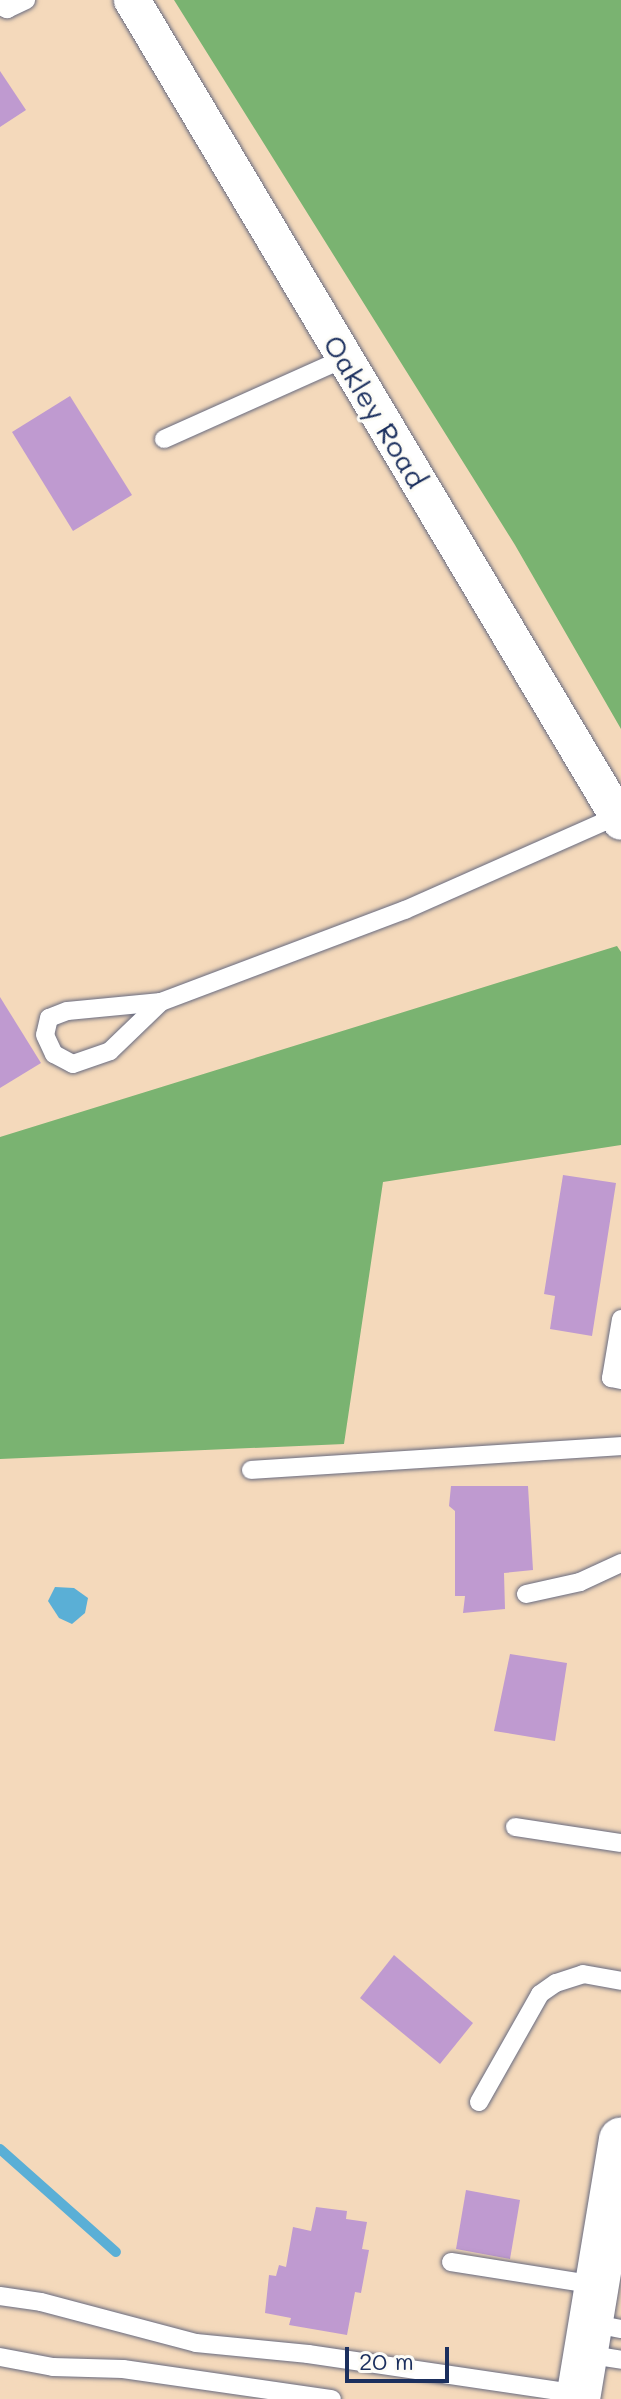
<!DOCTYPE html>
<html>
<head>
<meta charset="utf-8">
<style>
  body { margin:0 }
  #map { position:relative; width:621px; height:2399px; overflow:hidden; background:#f4d9bb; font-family:Mali,sans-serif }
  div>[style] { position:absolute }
  .forest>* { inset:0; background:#7ab371 }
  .water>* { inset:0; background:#5aafd6 }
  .stream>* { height:10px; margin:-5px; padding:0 5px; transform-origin:5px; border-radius:5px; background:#5aafd6 }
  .building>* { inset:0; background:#bf9ad0 }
  .roads { filter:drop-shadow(0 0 2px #676a7f) drop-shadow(0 0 2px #676a7f) }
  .service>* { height:18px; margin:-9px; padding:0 9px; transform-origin:9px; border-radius:9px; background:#fff }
  .minor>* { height:36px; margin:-18px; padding:0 18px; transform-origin:18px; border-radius:18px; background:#fff }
  .tertiary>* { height:44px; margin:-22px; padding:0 22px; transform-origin:22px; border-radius:22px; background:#fff }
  span { translate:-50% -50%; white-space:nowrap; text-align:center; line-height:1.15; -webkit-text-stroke:6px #fdfcf7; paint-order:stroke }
  .street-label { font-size:28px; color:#1b2f5e }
  .scale { position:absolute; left:345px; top:2347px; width:104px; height:36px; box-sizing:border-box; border:4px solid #1b2f5e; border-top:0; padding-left:10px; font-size:24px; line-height:28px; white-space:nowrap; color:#1b2f5e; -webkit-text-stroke:6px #fdfcf7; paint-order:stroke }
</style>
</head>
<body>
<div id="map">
  <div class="forest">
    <i style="clip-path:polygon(174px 0,621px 0,621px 729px,515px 545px)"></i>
    <i style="clip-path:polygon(617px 946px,621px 952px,621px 1145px,383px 1182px,344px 1444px,0 1459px,0 1137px)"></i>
  </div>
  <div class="water">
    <i style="clip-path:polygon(55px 1587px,74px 1588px,88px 1598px,85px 1613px,72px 1624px,59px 1618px,48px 1601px)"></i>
  </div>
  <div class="stream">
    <i style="left:0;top:2149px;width:155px;rotate:41.6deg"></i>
  </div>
  <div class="building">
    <i style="clip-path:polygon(0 71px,26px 110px,0 127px)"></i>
    <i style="clip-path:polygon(70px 396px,132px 495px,73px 531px,12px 432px)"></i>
    <i style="clip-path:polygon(0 997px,41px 1063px,0 1088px)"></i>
    <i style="clip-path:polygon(563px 1175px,616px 1183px,592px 1336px,550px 1329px,555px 1296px,544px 1294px)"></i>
    <i style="clip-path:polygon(451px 1486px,528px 1486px,533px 1570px,504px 1573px,505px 1609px,463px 1613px,465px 1596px,455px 1596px,455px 1511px,449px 1506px)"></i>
    <i style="clip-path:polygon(510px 1654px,567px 1663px,555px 1741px,494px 1731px)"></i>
    <i style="clip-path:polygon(394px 1955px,473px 2023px,440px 2064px,360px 1998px)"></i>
    <i style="clip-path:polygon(466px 2190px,520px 2200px,510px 2259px,456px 2249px)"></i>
    <i style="clip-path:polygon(316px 2207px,347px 2211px,346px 2219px,367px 2222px,362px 2249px,369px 2250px,361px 2293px,355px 2292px,347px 2335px,289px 2325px,291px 2318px,265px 2313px,269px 2275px,276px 2276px,279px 2265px,286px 2267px,293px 2227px,311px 2231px)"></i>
  </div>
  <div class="roads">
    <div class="service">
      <i style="left:0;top:6px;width:8px;rotate:23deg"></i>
      <i style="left:7px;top:9px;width:21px;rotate:-25deg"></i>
      <i style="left:164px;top:439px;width:198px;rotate:-24.1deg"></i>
      <i style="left:161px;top:1002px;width:94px;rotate:174.5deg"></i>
      <i style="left:67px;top:1011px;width:19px;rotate:159deg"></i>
      <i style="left:49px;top:1018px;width:17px;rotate:103deg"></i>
      <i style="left:45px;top:1035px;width:21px;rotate:65deg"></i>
      <i style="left:54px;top:1054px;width:21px;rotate:28deg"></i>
      <i style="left:73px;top:1064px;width:39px;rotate:-19deg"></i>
      <i style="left:110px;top:1051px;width:71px;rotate:-43.9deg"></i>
      <i style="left:161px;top:1002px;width:261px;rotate:-20.7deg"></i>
      <i style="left:405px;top:910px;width:232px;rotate:-23.9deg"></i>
      <i style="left:621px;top:1319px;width:60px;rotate:99.6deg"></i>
      <i style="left:611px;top:1378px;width:10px;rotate:11deg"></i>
      <i style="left:251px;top:1470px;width:371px;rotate:-3.7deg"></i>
      <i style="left:526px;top:1594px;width:55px;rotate:-12.5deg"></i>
      <i style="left:580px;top:1582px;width:45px;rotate:-24.9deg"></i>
      <i style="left:515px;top:1827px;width:107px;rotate:8.6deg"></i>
      <i style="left:479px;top:2102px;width:124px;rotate:-60.5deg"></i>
      <i style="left:540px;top:1994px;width:19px;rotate:-35deg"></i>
      <i style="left:556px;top:1983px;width:28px;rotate:-18deg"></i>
      <i style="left:583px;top:1974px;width:39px;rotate:10deg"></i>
      <i style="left:451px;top:2262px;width:148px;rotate:9deg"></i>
      <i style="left:0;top:2296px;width:41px;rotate:8.3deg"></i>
      <i style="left:41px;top:2302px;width:160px;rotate:14.8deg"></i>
      <i style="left:196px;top:2343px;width:113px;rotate:5.6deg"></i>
      <i style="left:308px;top:2354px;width:274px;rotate:8.4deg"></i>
      <i style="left:590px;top:2323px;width:32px;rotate:11deg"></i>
      <i style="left:585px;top:2354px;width:36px;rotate:9deg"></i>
      <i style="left:0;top:2357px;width:54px;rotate:10.7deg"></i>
      <i style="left:53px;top:2367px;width:70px;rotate:1.6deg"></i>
      <i style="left:123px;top:2369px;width:211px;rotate:8.2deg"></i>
    </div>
    <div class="minor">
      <i style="left:132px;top:0;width:956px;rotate:59.25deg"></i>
    </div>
    <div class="tertiary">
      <i style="left:578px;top:2399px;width:263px;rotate:-80.6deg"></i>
    </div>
  </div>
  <div class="street-label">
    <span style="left:376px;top:411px;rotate:59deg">Oakley Road</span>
  </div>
  <div class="scale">20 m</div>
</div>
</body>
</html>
